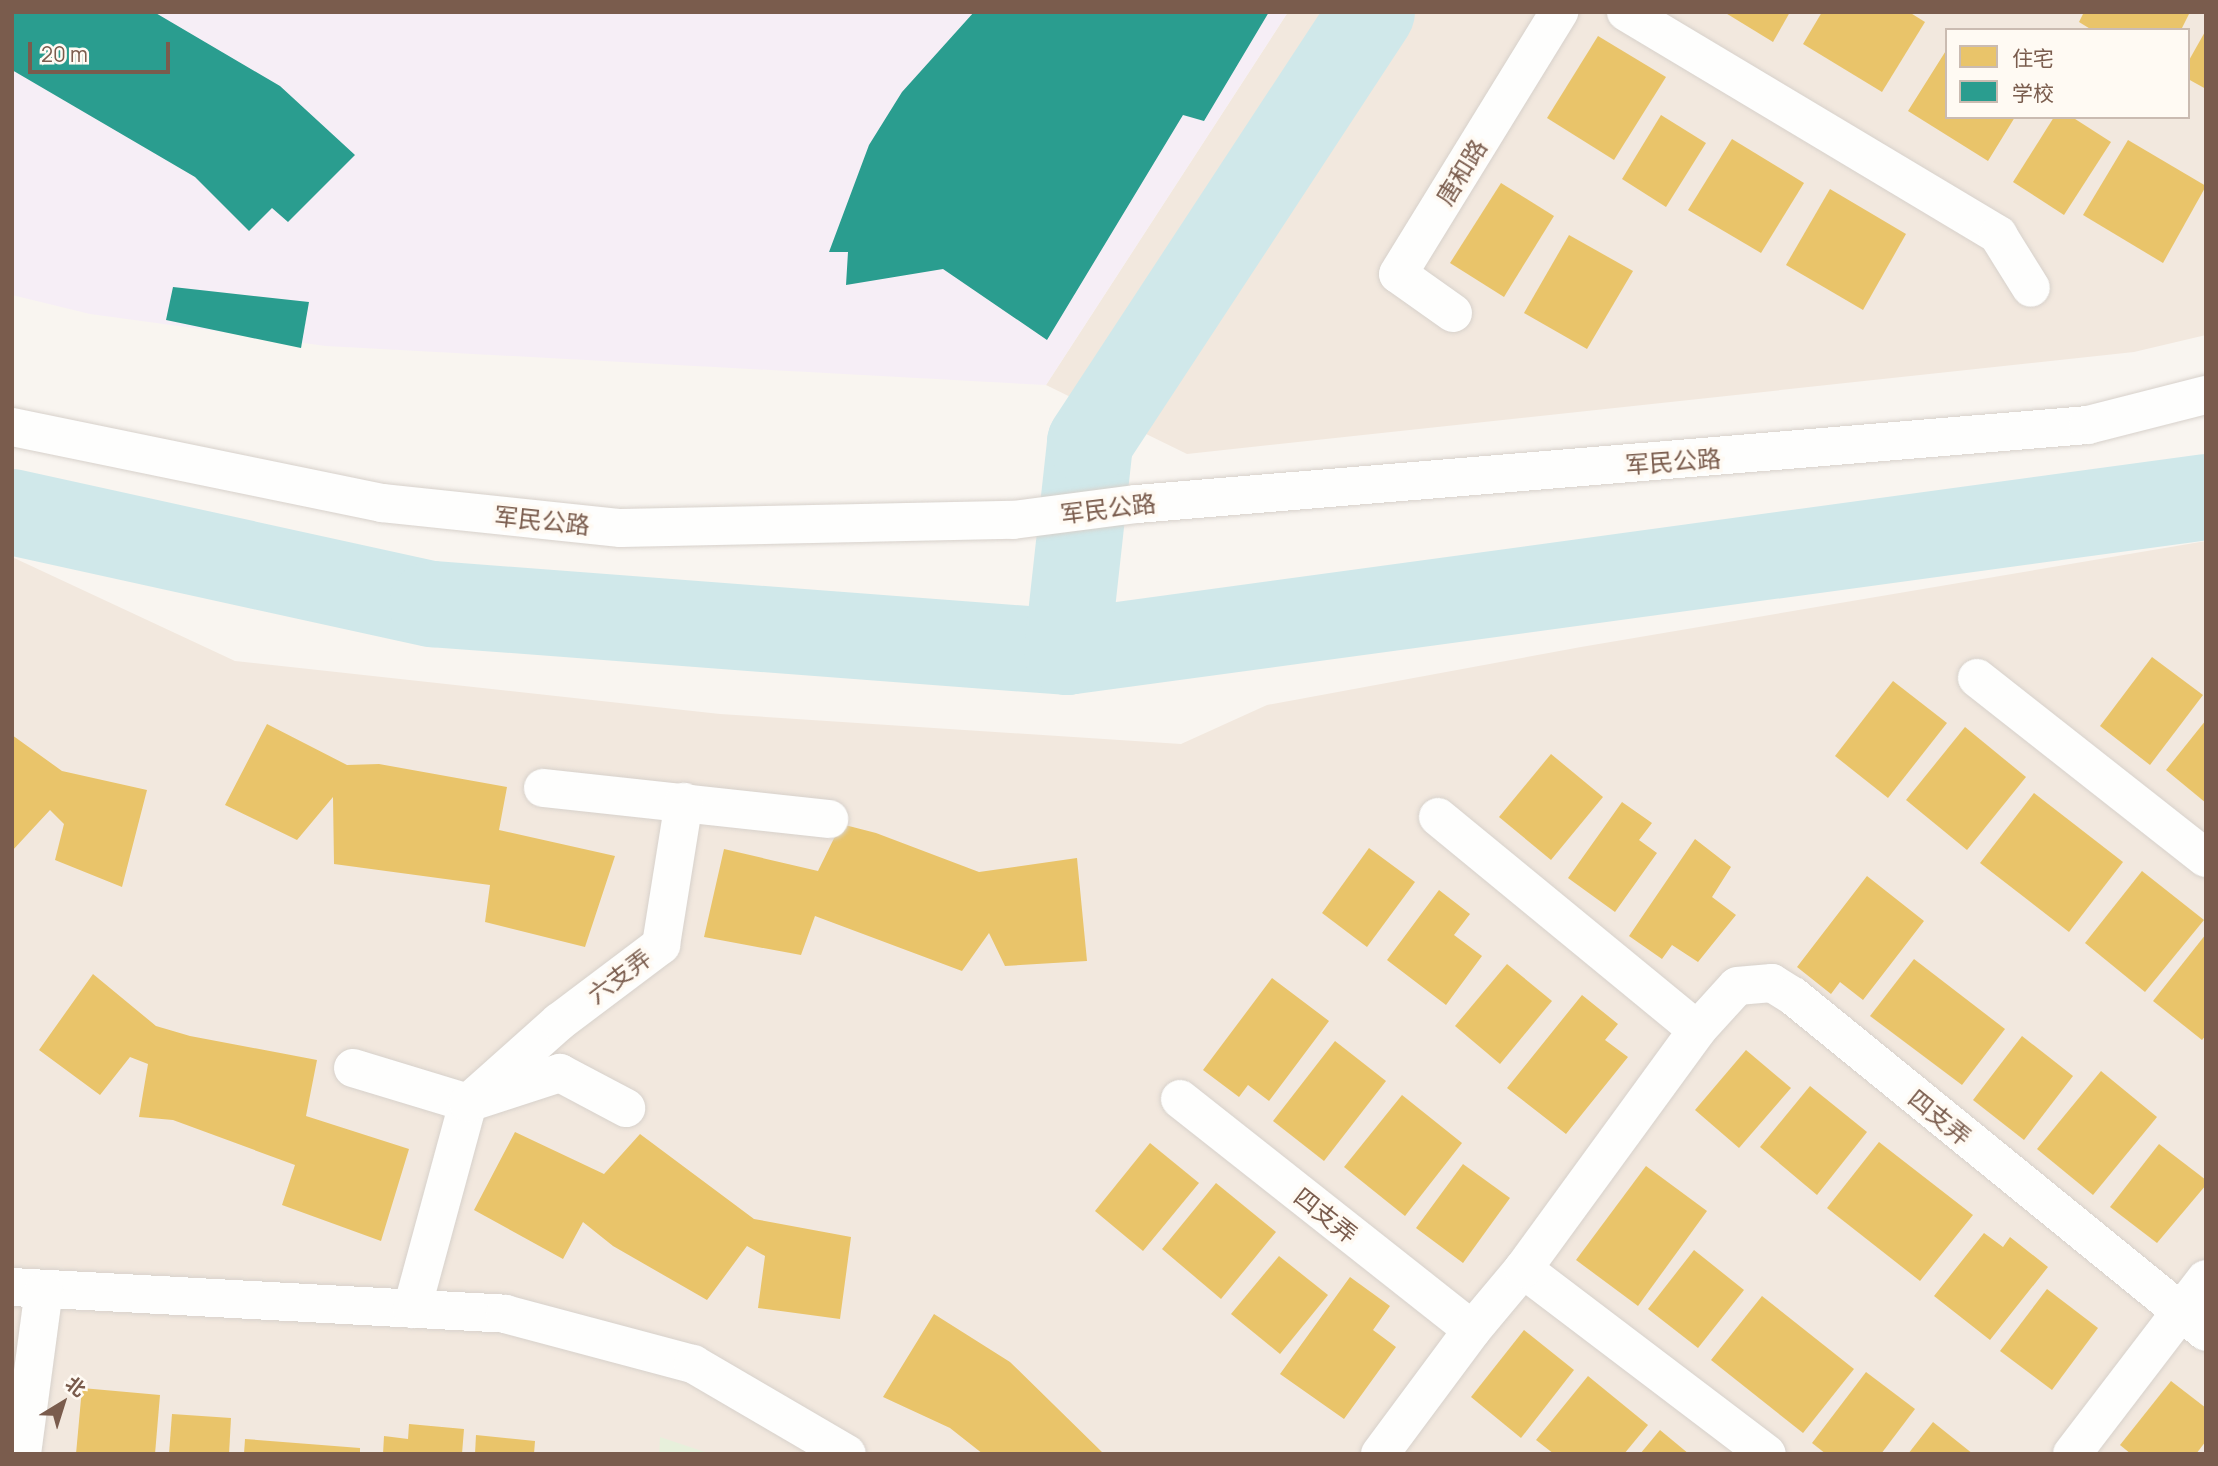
<!DOCTYPE html>
<html>
<head>
<meta charset="utf-8">
<style>
  body { margin:0 }
  #map { position:relative; width:2218px; height:1466px; overflow:hidden; background:#f9f5f0; font-family:Manrope,"Noto Sans SC",sans-serif }
  div>[style] { position:absolute }
  .residential>* { inset:0; background:#f2e8de }
  .education>* { inset:0; background:#f6eef6 }
  .green>* { inset:0; background:#e7f0db }
  .homes>* { inset:0; background:#e9c46a }
  .schools>* { inset:0; background:#2a9d8f }
  .river>* { height:86px; margin:-43px; padding:0 43px; transform-origin:43px; border-radius:43px; background:#d0e8ea }
  .roads { filter:drop-shadow(0 0 2px #d7d1cb) drop-shadow(0 0 2px #d7d1cb) }
  .street>* { height:38px; margin:-19px; padding:0 19px; transform-origin:19px; border-radius:19px; background:#fefefd }
  span { translate:-50% -50%; white-space:nowrap; text-align:center; line-height:1.15; -webkit-text-stroke:7px #fffaf3; paint-order:stroke }
  .street-label { font-size:24px; color:#7a5c4d }
  .frame { position:absolute; inset:0; border:14px solid #7a5c4d; pointer-events:none }
  .legend { position:absolute; left:1945px; top:28px; width:245px; height:91px; box-sizing:border-box; background:#fffaf3; border:2px solid #cabbb1; margin:0; padding:9px 12px; list-style:none; font-size:21px; color:#7a5c4d }
  .legend li { display:flex; align-items:center; gap:14px; height:35px }
  .legend b { width:35px; border:2px solid #cabbb1 }
  .north { position:absolute; left:28px; top:1368px; width:70px; height:70px; -webkit-text-stroke:5px #fffaf3; paint-order:stroke; rotate:38deg; font-size:19px; font-weight:700; line-height:28px; text-align:center; color:#7a5c4d }
  .north::after { content:''; display:block; margin:auto; width:24px; height:32px; background:#7a5c4d; clip-path:polygon(50% 0,100% 100%,50% 72%,0 100%) }
  .scale { position:absolute; left:28px; top:42px; width:142px; height:32px; box-sizing:border-box; border:4px solid #7a5c4d; border-top:0; padding-left:9px; font-size:21px; line-height:24px; white-space:nowrap; color:#7a5c4d; -webkit-text-stroke:5px #fffaf3; paint-order:stroke }
</style>
</head>
<body>
<div id="map">
  <div class="residential">
    <i style="clip-path:polygon(evenodd,1288px 12px,2206px 12px,2206px 335px,2134px 352px,1187px 454px,1046px 385px,1288px 12px,1947px 30px,2188px 30px,2188px 117px,1947px 117px,1947px 30px)"></i>
    <i style="clip-path:polygon(2206px 541px,2206px 1454px,12px 1454px,12px 557px,235px 661px,720px 714px,1181px 744px,1267px 705px,1581px 647px)"></i>
  </div>
  <div class="education">
    <i style="clip-path:polygon(12px 12px,1288px 12px,1046px 385px,326px 346px,90px 314px,12px 295px)"></i>
  </div>
  <div class="green">
    <i style="clip-path:polygon(660px 1437px,711px 1454px,659px 1454px)"></i>
  </div>
  <div class="homes">
    <i style="clip-path:polygon(1724px 12px,1790px 12px,1773px 42px)"></i>
    <i style="clip-path:polygon(1822px 12px,1909px 12px,1925px 22px,1882px 92px,1803px 44px)"></i>
    <i style="clip-path:polygon(2084px 12px,2190px 12px,2181px 30px,2092px 30px,2079px 22px)"></i>
    <i style="clip-path:polygon(2206px 30px,2206px 89px,2188px 79px,2188px 62px)"></i>
    <i style="clip-path:polygon(1598px 36px,1666px 77px,1614px 160px,1547px 118px)"></i>
    <i style="clip-path:polygon(1947px 49px,1947px 117px,2015px 117px,1988px 161px,1908px 111px)"></i>
    <i style="clip-path:polygon(1661px 115px,1706px 143px,1666px 207px,1622px 179px)"></i>
    <i style="clip-path:polygon(2054px 117px,2072px 117px,2111px 142px,2064px 215px,2013px 182px)"></i>
    <i style="clip-path:polygon(1732px 139px,1804px 183px,1761px 253px,1688px 210px)"></i>
    <i style="clip-path:polygon(2128px 140px,2206px 186px,2163px 263px,2083px 215px)"></i>
    <i style="clip-path:polygon(1501px 183px,1554px 216px,1504px 297px,1450px 263px)"></i>
    <i style="clip-path:polygon(1830px 189px,1906px 234px,1863px 310px,1786px 265px)"></i>
    <i style="clip-path:polygon(1569px 235px,1633px 271px,1587px 349px,1524px 313px)"></i>
    <i style="clip-path:polygon(2152px 657px,2203px 695px,2150px 765px,2100px 726px)"></i>
    <i style="clip-path:polygon(1893px 681px,1947px 723px,1888px 798px,1835px 756px)"></i>
    <i style="clip-path:polygon(2206px 720px,2206px 803px,2166px 770px)"></i>
    <i style="clip-path:polygon(267px 724px,347px 765px,379px 764px,507px 787px,499px 830px,615px 856px,585px 947px,485px 922px,490px 885px,334px 864px,333px 797px,297px 840px,225px 805px)"></i>
    <i style="clip-path:polygon(1965px 727px,2026px 777px,1967px 850px,1906px 800px)"></i>
    <i style="clip-path:polygon(12px 735px,62px 771px,147px 790px,122px 887px,55px 860px,64px 824px,50px 810px,12px 851px)"></i>
    <i style="clip-path:polygon(1551px 754px,1603px 797px,1551px 860px,1499px 817px)"></i>
    <i style="clip-path:polygon(2034px 793px,2123px 862px,2069px 932px,1980px 863px)"></i>
    <i style="clip-path:polygon(1622px 802px,1652px 823px,1639px 840px,1657px 853px,1615px 912px,1568px 878px)"></i>
    <i style="clip-path:polygon(841px 824px,876px 833px,979px 872px,1077px 858px,1087px 961px,1005px 966px,989px 933px,962px 971px,815px 916px,801px 955px,704px 937px,724px 849px,818px 871px)"></i>
    <i style="clip-path:polygon(1695px 839px,1731px 867px,1712px 897px,1736px 915px,1698px 962px,1672px 945px,1662px 959px,1629px 936px)"></i>
    <i style="clip-path:polygon(1369px 848px,1415px 882px,1367px 947px,1322px 913px)"></i>
    <i style="clip-path:polygon(2142px 871px,2204px 920px,2145px 992px,2085px 943px)"></i>
    <i style="clip-path:polygon(1867px 876px,1924px 921px,1863px 1000px,1840px 982px,1831px 994px,1797px 967px)"></i>
    <i style="clip-path:polygon(1439px 890px,1470px 914px,1454px 935px,1482px 956px,1446px 1005px,1387px 960px)"></i>
    <i style="clip-path:polygon(2206px 934px,2206px 1035px,2202px 1040px,2153px 1001px)"></i>
    <i style="clip-path:polygon(1914px 959px,2005px 1029px,1962px 1085px,1870px 1016px)"></i>
    <i style="clip-path:polygon(1507px 964px,1552px 1001px,1500px 1064px,1455px 1026px)"></i>
    <i style="clip-path:polygon(93px 974px,156px 1026px,190px 1036px,317px 1060px,306px 1116px,409px 1149px,381px 1241px,282px 1205px,295px 1165px,173px 1120px,139px 1117px,148px 1064px,130px 1057px,100px 1095px,39px 1050px)"></i>
    <i style="clip-path:polygon(1272px 978px,1329px 1021px,1269px 1101px,1248px 1085px,1239px 1097px,1203px 1070px)"></i>
    <i style="clip-path:polygon(1582px 995px,1618px 1024px,1605px 1040px,1628px 1057px,1566px 1134px,1507px 1088px)"></i>
    <i style="clip-path:polygon(2022px 1036px,2073px 1076px,2024px 1140px,1973px 1100px)"></i>
    <i style="clip-path:polygon(1335px 1041px,1386px 1081px,1324px 1161px,1273px 1121px)"></i>
    <i style="clip-path:polygon(1746px 1050px,1791px 1088px,1739px 1148px,1695px 1110px)"></i>
    <i style="clip-path:polygon(2101px 1071px,2157px 1117px,2093px 1195px,2037px 1149px)"></i>
    <i style="clip-path:polygon(1810px 1086px,1867px 1132px,1817px 1195px,1760px 1147px)"></i>
    <i style="clip-path:polygon(1402px 1095px,1462px 1143px,1405px 1216px,1344px 1167px)"></i>
    <i style="clip-path:polygon(515px 1132px,604px 1174px,640px 1134px,754px 1219px,851px 1237px,840px 1319px,758px 1308px,765px 1256px,747px 1246px,707px 1300px,613px 1246px,583px 1222px,563px 1259px,474px 1210px)"></i>
    <i style="clip-path:polygon(1879px 1142px,1973px 1215px,1920px 1281px,1827px 1208px)"></i>
    <i style="clip-path:polygon(1150px 1143px,1199px 1183px,1143px 1251px,1095px 1211px)"></i>
    <i style="clip-path:polygon(2159px 1144px,2206px 1180px,2206px 1185px,2157px 1243px,2110px 1207px)"></i>
    <i style="clip-path:polygon(1463px 1164px,1510px 1198px,1463px 1263px,1416px 1228px)"></i>
    <i style="clip-path:polygon(1646px 1166px,1707px 1211px,1638px 1306px,1576px 1260px)"></i>
    <i style="clip-path:polygon(1216px 1183px,1276px 1232px,1221px 1299px,1162px 1249px)"></i>
    <i style="clip-path:polygon(1984px 1233px,2003px 1247px,2010px 1237px,2048px 1267px,1990px 1340px,1934px 1296px)"></i>
    <i style="clip-path:polygon(1694px 1250px,1744px 1290px,1698px 1348px,1648px 1309px)"></i>
    <i style="clip-path:polygon(1279px 1256px,1328px 1295px,1280px 1354px,1231px 1314px)"></i>
    <i style="clip-path:polygon(1350px 1277px,1390px 1306px,1373px 1330px,1396px 1347px,1344px 1419px,1280px 1374px)"></i>
    <i style="clip-path:polygon(2047px 1289px,2098px 1328px,2052px 1390px,2000px 1351px)"></i>
    <i style="clip-path:polygon(1762px 1296px,1854px 1369px,1803px 1433px,1711px 1360px)"></i>
    <i style="clip-path:polygon(934px 1314px,1010px 1362px,1104px 1454px,983px 1454px,950px 1428px,883px 1397px)"></i>
    <i style="clip-path:polygon(1524px 1330px,1574px 1370px,1521px 1438px,1471px 1397px)"></i>
    <i style="clip-path:polygon(1866px 1372px,1915px 1409px,1881px 1454px,1826px 1454px,1812px 1443px)"></i>
    <i style="clip-path:polygon(1588px 1376px,1648px 1425px,1624px 1454px,1554px 1454px,1536px 1440px)"></i>
    <i style="clip-path:polygon(2171px 1381px,2206px 1408px,2206px 1441px,2196px 1454px,2131px 1454px,2120px 1445px)"></i>
    <i style="clip-path:polygon(82px 1388px,160px 1395px,155px 1454px,76px 1454px)"></i>
    <i style="clip-path:polygon(172px 1414px,231px 1418px,229px 1454px,169px 1454px)"></i>
    <i style="clip-path:polygon(1933px 1422px,1973px 1454px,1908px 1454px)"></i>
    <i style="clip-path:polygon(409px 1424px,464px 1429px,462px 1454px,383px 1454px,384px 1436px,408px 1439px)"></i>
    <i style="clip-path:polygon(1660px 1430px,1689px 1454px,1640px 1454px)"></i>
    <i style="clip-path:polygon(476px 1435px,535px 1441px,534px 1454px,475px 1454px)"></i>
    <i style="clip-path:polygon(245px 1439px,360px 1448px,360px 1454px,244px 1454px)"></i>
  </div>
  <div class="schools">
    <i style="clip-path:polygon(12px 12px,154px 12px,280px 86px,355px 155px,288px 222px,272px 208px,249px 231px,195px 177px,12px 70px)"></i>
    <i style="clip-path:polygon(974px 12px,1269px 12px,1204px 121px,1183px 115px,1047px 340px,943px 269px,846px 285px,848px 252px,829px 252px,869px 145px,902px 92px)"></i>
    <i style="clip-path:polygon(173px 287px,309px 302px,301px 348px,166px 320px)"></i>
  </div>
  <div class="river">
    <i style="left:12px;top:512px;width:430px;rotate:12.4deg"></i>
    <i style="left:432px;top:604px;width:637px;rotate:4.32deg"></i>
    <i style="left:1067px;top:652px;width:1149px;rotate:-7.75deg"></i>
    <i style="left:1067px;top:652px;width:211px;rotate:-83.7deg"></i>
    <i style="left:1090px;top:442px;width:514px;rotate:-56.74deg"></i>
  </div>
  <div class="roads">
    <div class="street">
      <i style="left:1626px;top:12px;width:434px;rotate:30.9deg"></i>
      <i style="left:1998px;top:235px;width:62px;rotate:58.1deg"></i>
      <i style="left:1453px;top:313px;width:67px;rotate:-144.7deg"></i>
      <i style="left:1398px;top:274px;width:308px;rotate:-58.4deg"></i>
      <i style="left:12px;top:427px;width:378px;rotate:11.6deg"></i>
      <i style="left:382px;top:503px;width:240px;rotate:6deg"></i>
      <i style="left:621px;top:528px;width:392px;rotate:-1.2deg"></i>
      <i style="left:1013px;top:520px;width:125px;rotate:-7.4deg"></i>
      <i style="left:1137px;top:504px;width:954px;rotate:-4.75deg"></i>
      <i style="left:2088px;top:425px;width:122px;rotate:-14.3deg"></i>
      <i style="left:1977px;top:678px;width:291px;rotate:38.2deg"></i>
      <i style="left:543px;top:788px;width:288px;rotate:6.2deg"></i>
      <i style="left:1438px;top:817px;width:335px;rotate:39.4deg"></i>
      <i style="left:353px;top:1068px;width:120px;rotate:16.9deg"></i>
      <i style="left:468px;top:1103px;width:97px;rotate:-18.1deg"></i>
      <i style="left:560px;top:1073px;width:75px;rotate:27.9deg"></i>
      <i style="left:1180px;top:1099px;width:372px;rotate:38.3deg"></i>
      <i style="left:1523px;top:1269px;width:306px;rotate:37.2deg"></i>
      <i style="left:12px;top:1287px;width:494px;rotate:3.1deg"></i>
      <i style="left:505px;top:1314px;width:195px;rotate:14.9deg"></i>
      <i style="left:693px;top:1364px;width:178px;rotate:30.3deg"></i>
      <i style="left:412px;top:1309px;width:213px;rotate:-74.8deg"></i>
      <i style="left:468px;top:1103px;width:122px;rotate:-41.7deg"></i>
      <i style="left:559px;top:1022px;width:128px;rotate:-37deg"></i>
      <i style="left:661px;top:945px;width:145px;rotate:-80.9deg"></i>
      <i style="left:22px;top:1454px;width:165px;rotate:-82.4deg"></i>
      <i style="left:1380px;top:1454px;width:154px;rotate:-53.4deg"></i>
      <i style="left:1472px;top:1330px;width:80px;rotate:-50.1deg"></i>
      <i style="left:1523px;top:1269px;width:296px;rotate:-53.9deg"></i>
      <i style="left:1697px;top:1030px;width:59px;rotate:-47.7deg"></i>
      <i style="left:1737px;top:986px;width:35px;rotate:-5deg"></i>
      <i style="left:1772px;top:983px;width:25px;rotate:32deg"></i>
      <i style="left:1793px;top:996px;width:532px;rotate:39.13deg"></i>
      <i style="left:2072px;top:1454px;width:220px;rotate:-52.6deg"></i>
    </div>
  </div>
  <div class="street-label">
    <span style="left:1461px;top:172px;rotate:-58deg">唐和路</span>
    <span style="left:1673px;top:461px;rotate:-4deg">军民公路</span>
    <span style="left:1108px;top:508px;rotate:-7deg">军民公路</span>
    <span style="left:542px;top:520px;rotate:6deg">军民公路</span>
    <span style="left:619px;top:976px;rotate:-37deg">六支弄</span>
    <span style="left:1940px;top:1117px;rotate:39deg">四支弄</span>
    <span style="left:1326px;top:1215px;rotate:38deg">四支弄</span>
  </div>
  <div class="frame"></div>
  <ul class="legend">
  <li><b style="height:19px;background:#e9c46a"></b>住宅</li>
  <li><b style="height:19px;background:#2a9d8f"></b>学校</li>
  </ul>
  <div class="north">北</div>
  <div class="scale">20 m</div>
</div>
</body>
</html>
